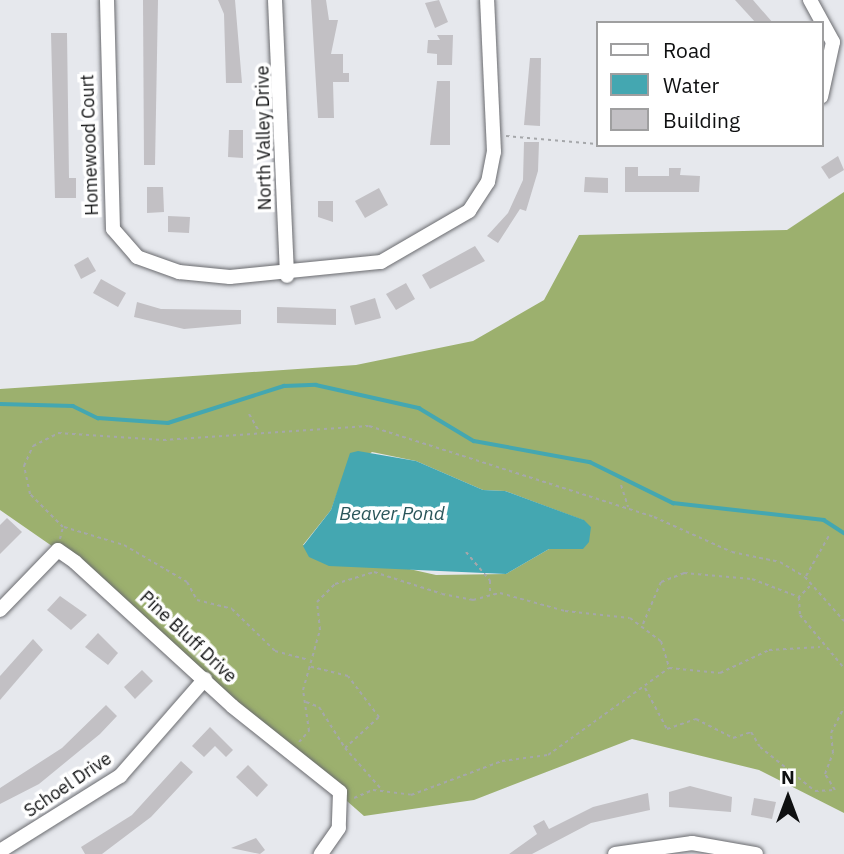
<!DOCTYPE html>
<html>
<head>
<meta charset="utf-8">
<style>
  body { margin:0 }
  #map { position:relative; width:844px; height:854px; overflow:hidden; background:#e6e8ed; font-family:"IBM Plex Sans",sans-serif }
  div>[style] { position:absolute }
  .forest>* { inset:0; background:#9cb06e }
  .water>* { inset:0; background:#44a7b1 }
  .stream>* { height:3.5px; margin:-1.75px; padding:0 1.75px; transform-origin:1.75px; border-radius:1.75px; background:#44a7b1 }
  .building>* { inset:0; background:#c2c0c4 }
  .path>* { height:2px; margin-top:-1px; transform-origin:0; background:repeating-linear-gradient(90deg,#a5a7aa 0 3.5px,transparent 0 7px) }
  .roads { filter:drop-shadow(0 0 2px #6a6b6f) drop-shadow(0 0 2px #6a6b6f) }
  .minor>* { height:14px; margin:-7px; padding:0 7px; transform-origin:7px; border-radius:7px; background:#fff }
  span { translate:-50% -50%; white-space:nowrap; text-align:center; line-height:1.15; -webkit-text-stroke:7px #fff; paint-order:stroke }
  .street-label { font-size:18px; color:#0f1011 }
  .water-label { font-size:19px; color:#2a555a; font-style:italic }
  .legend { position:absolute; left:596px; top:21px; width:228px; height:126px; box-sizing:border-box; background:#fff; border:2px solid #9f9fa0; margin:0; padding:9px 12px; list-style:none; font-size:21px; color:#0f1011 }
  .legend li { display:flex; align-items:center; gap:14px; height:35px }
  .legend b { width:35px; border:2px solid #9f9fa0 }
  .north { position:absolute; left:753px; top:763px; width:70px; height:70px; -webkit-text-stroke:5px #fff; paint-order:stroke; rotate:0deg; font-size:19px; font-weight:700; line-height:28px; text-align:center; color:#0f1011 }
  .north::after { content:''; display:block; margin:auto; width:24px; height:32px; background:#0f1011; clip-path:polygon(50% 0,100% 100%,50% 72%,0 100%) }
</style>
</head>
<body>
<div id="map">
  <div class="forest">
    <i style="clip-path:polygon(evenodd,844px 192px,844px 813px,759px 770px,632px 739px,474px 800px,364px 816px,75px 562px,0 510px,0 389px,356px 365px,473px 341px,544px 300px,579px 235px,787px 230px,844px 192px,372px 452px,416px 461px,483px 490px,505px 491px,583px 520px,583px 549px,549px 549px,506px 574px,436px 575px,303px 545px,331px 510px,345px 472px,372px 452px)"></i>
  </div>
  <div class="water">
    <i style="clip-path:polygon(358px 451px,416px 461px,483px 490px,505px 491px,584px 520px,591px 527px,589px 542px,583px 549px,549px 549px,506px 574px,329px 566px,309px 557px,303px 546px,331px 510px,350px 453px)"></i>
  </div>
  <div class="stream">
    <i style="left:0;top:404px;width:73px;rotate:1.6deg"></i>
    <i style="left:73px;top:406px;width:28px;rotate:26deg"></i>
    <i style="left:98px;top:418px;width:70px;rotate:4.1deg"></i>
    <i style="left:168px;top:423px;width:122px;rotate:-17.7deg"></i>
    <i style="left:284px;top:386px;width:32px;rotate:-2deg"></i>
    <i style="left:316px;top:385px;width:106px;rotate:12.6deg"></i>
    <i style="left:419px;top:408px;width:64px;rotate:31deg"></i>
    <i style="left:474px;top:441px;width:118px;rotate:10.3deg"></i>
    <i style="left:590px;top:462px;width:93px;rotate:26.3deg"></i>
    <i style="left:673px;top:503px;width:152px;rotate:6.4deg"></i>
    <i style="left:824px;top:520px;width:24px;rotate:33deg"></i>
  </div>
  <div class="building">
    <i style="clip-path:polygon(143px 0,158px 0,155px 165px,144px 165px)"></i>
    <i style="clip-path:polygon(218px 0,235px 0,242px 83px,226px 83px,224px 14px)"></i>
    <i style="clip-path:polygon(311px 0,326px 0,329px 20px,338px 20px,331px 54px,343px 54px,343px 73px,349px 73px,349px 82px,333px 82px,334px 118px,318px 118px)"></i>
    <i style="clip-path:polygon(439px 0,448px 22px,435px 28px,425px 3px)"></i>
    <i style="clip-path:polygon(735px 0,753px 0,773px 23px,756px 23px)"></i>
    <i style="clip-path:polygon(51px 33px,67px 33px,69px 178px,76px 178px,76px 198px,55px 198px)"></i>
    <i style="clip-path:polygon(437px 35px,453px 35px,452px 65px,437px 65px,437px 54px,427px 53px,428px 40px,440px 40px)"></i>
    <i style="clip-path:polygon(530px 58px,541px 58px,540px 126px,524px 125px)"></i>
    <i style="clip-path:polygon(437px 81px,450px 81px,450px 145px,430px 145px)"></i>
    <i style="clip-path:polygon(229px 130px,243px 130px,243px 158px,228px 157px)"></i>
    <i style="clip-path:polygon(524px 142px,539px 142px,538px 171px,526px 211px,520px 209px,498px 243px,487px 236px,508px 213px,523px 180px)"></i>
    <i style="clip-path:polygon(838px 156px,844px 170px,829px 179px,821px 167px)"></i>
    <i style="clip-path:polygon(625px 167px,638px 167px,638px 176px,669px 176px,669px 168px,681px 168px,680px 175px,700px 176px,699px 192px,625px 192px)"></i>
    <i style="clip-path:polygon(585px 177px,608px 178px,608px 193px,584px 192px)"></i>
    <i style="clip-path:polygon(147px 187px,163px 187px,164px 212px,147px 213px)"></i>
    <i style="clip-path:polygon(379px 188px,388px 205px,365px 218px,355px 201px)"></i>
    <i style="clip-path:polygon(318px 201px,333px 201px,333px 222px,318px 217px)"></i>
    <i style="clip-path:polygon(168px 216px,190px 217px,189px 233px,168px 232px)"></i>
    <i style="clip-path:polygon(475px 246px,485px 261px,430px 289px,422px 275px)"></i>
    <i style="clip-path:polygon(88px 257px,96px 271px,81px 279px,74px 265px)"></i>
    <i style="clip-path:polygon(101px 279px,126px 293px,118px 307px,93px 293px)"></i>
    <i style="clip-path:polygon(406px 283px,415px 299px,396px 310px,386px 294px)"></i>
    <i style="clip-path:polygon(375px 298px,381px 318px,355px 325px,350px 306px)"></i>
    <i style="clip-path:polygon(137px 302px,161px 309px,241px 310px,241px 324px,184px 329px,134px 317px)"></i>
    <i style="clip-path:polygon(277px 307px,336px 309px,336px 325px,277px 323px)"></i>
    <i style="clip-path:polygon(7px 518px,22px 532px,0 554px,0 525px)"></i>
    <i style="clip-path:polygon(60px 596px,87px 615px,71px 630px,47px 610px)"></i>
    <i style="clip-path:polygon(98px 633px,118px 653px,108px 665px,85px 647px)"></i>
    <i style="clip-path:polygon(33px 639px,43px 650px,0 700px,0 676px)"></i>
    <i style="clip-path:polygon(142px 670px,153px 681px,135px 699px,124px 687px)"></i>
    <i style="clip-path:polygon(106px 705px,117px 716px,100px 734px,39px 784px,0 804px,0 788px,62px 748px)"></i>
    <i style="clip-path:polygon(210px 727px,233px 750px,226px 757px,215px 746px,204px 757px,192px 746px)"></i>
    <i style="clip-path:polygon(181px 761px,193px 772px,151px 817px,102px 854px,85px 854px,81px 847px,132px 815px)"></i>
    <i style="clip-path:polygon(248px 765px,268px 785px,257px 797px,236px 777px)"></i>
    <i style="clip-path:polygon(690px 786px,732px 797px,731px 812px,669px 807px,669px 792px)"></i>
    <i style="clip-path:polygon(648px 793px,650px 810px,591px 823px,532px 854px,509px 854px,537px 834px,533px 826px,544px 820px,549px 829px,593px 807px)"></i>
    <i style="clip-path:polygon(754px 798px,776px 802px,772px 819px,751px 815px)"></i>
    <i style="clip-path:polygon(256px 838px,265px 850px,260px 854px,231px 848px)"></i>
  </div>
  <div class="path">
    <i style="left:506px;top:136px;width:91px;rotate:5deg"></i>
    <i style="left:249px;top:414px;width:20px;rotate:60deg"></i>
    <i style="left:621px;top:485px;width:23px;rotate:72deg"></i>
    <i style="left:64px;top:527px;width:63px;rotate:16.7deg"></i>
    <i style="left:124px;top:545px;width:73px;rotate:30.4deg"></i>
    <i style="left:187px;top:582px;width:21px;rotate:61deg"></i>
    <i style="left:197px;top:600px;width:36px;rotate:14deg"></i>
    <i style="left:232px;top:609px;width:60px;rotate:44.3deg"></i>
    <i style="left:275px;top:651px;width:35px;rotate:15deg"></i>
    <i style="left:60px;top:539px;width:12px;rotate:-76deg"></i>
    <i style="left:63px;top:527px;width:47px;rotate:-135deg"></i>
    <i style="left:30px;top:494px;width:29px;rotate:-102deg"></i>
    <i style="left:24px;top:466px;width:22px;rotate:-66deg"></i>
    <i style="left:33px;top:446px;width:28px;rotate:-27deg"></i>
    <i style="left:58px;top:433px;width:105px;rotate:3.8deg"></i>
    <i style="left:163px;top:440px;width:206px;rotate:-3.9deg"></i>
    <i style="left:369px;top:426px;width:299px;rotate:17.7deg"></i>
    <i style="left:654px;top:517px;width:85px;rotate:24.2deg"></i>
    <i style="left:732px;top:552px;width:49px;rotate:11.8deg"></i>
    <i style="left:780px;top:562px;width:29px;rotate:31deg"></i>
    <i style="left:805px;top:577px;width:59px;rotate:48.4deg"></i>
    <i style="left:466px;top:552px;width:38px;rotate:50deg"></i>
    <i style="left:490px;top:581px;width:10px;rotate:90deg"></i>
    <i style="left:806px;top:576px;width:48px;rotate:-60.3deg"></i>
    <i style="left:810px;top:586px;width:16px;rotate:135deg"></i>
    <i style="left:799px;top:597px;width:18px;rotate:87deg"></i>
    <i style="left:800px;top:615px;width:69px;rotate:50.3deg"></i>
    <i style="left:643px;top:624px;width:46px;rotate:-66.8deg"></i>
    <i style="left:661px;top:582px;width:25px;rotate:-21deg"></i>
    <i style="left:684px;top:573px;width:68px;rotate:5deg"></i>
    <i style="left:752px;top:579px;width:50px;rotate:21deg"></i>
    <i style="left:645px;top:688px;width:47px;rotate:61.8deg"></i>
    <i style="left:667px;top:729px;width:31px;rotate:-19deg"></i>
    <i style="left:696px;top:719px;width:42px;rotate:27.2deg"></i>
    <i style="left:733px;top:738px;width:19px;rotate:-18deg"></i>
    <i style="left:751px;top:732px;width:17px;rotate:59deg"></i>
    <i style="left:760px;top:747px;width:70px;rotate:38.7deg"></i>
    <i style="left:815px;top:791px;width:20px;rotate:-3deg"></i>
    <i style="left:835px;top:790px;width:19px;rotate:-122deg"></i>
    <i style="left:825px;top:774px;width:22px;rotate:-69deg"></i>
    <i style="left:833px;top:753px;width:20px;rotate:-96deg"></i>
    <i style="left:831px;top:733px;width:28px;rotate:-63deg"></i>
    <i style="left:306px;top:702px;width:14px;rotate:21deg"></i>
    <i style="left:319px;top:707px;width:49px;rotate:57.6deg"></i>
    <i style="left:345px;top:748px;width:46px;rotate:-42.4deg"></i>
    <i style="left:379px;top:717px;width:51px;rotate:-127.1deg"></i>
    <i style="left:348px;top:676px;width:41px;rotate:-166deg"></i>
    <i style="left:299px;top:742px;width:15px;rotate:-48deg"></i>
    <i style="left:309px;top:731px;width:41px;rotate:-98.3deg"></i>
    <i style="left:303px;top:690px;width:62px;rotate:-74.2deg"></i>
    <i style="left:320px;top:630px;width:28px;rotate:-96deg"></i>
    <i style="left:317px;top:602px;width:25px;rotate:-45deg"></i>
    <i style="left:335px;top:584px;width:41px;rotate:-17.1deg"></i>
    <i style="left:374px;top:572px;width:71px;rotate:17.9deg"></i>
    <i style="left:442px;top:594px;width:32px;rotate:11deg"></i>
    <i style="left:473px;top:600px;width:28px;rotate:-15deg"></i>
    <i style="left:500px;top:593px;width:67px;rotate:15.5deg"></i>
    <i style="left:565px;top:611px;width:65px;rotate:6.1deg"></i>
    <i style="left:630px;top:618px;width:39px;rotate:37deg"></i>
    <i style="left:661px;top:641px;width:28px;rotate:73deg"></i>
    <i style="left:345px;top:748px;width:56px;rotate:48.6deg"></i>
    <i style="left:354px;top:798px;width:21px;rotate:-23deg"></i>
    <i style="left:373px;top:790px;width:38px;rotate:7deg"></i>
    <i style="left:411px;top:795px;width:97px;rotate:-20.5deg"></i>
    <i style="left:502px;top:761px;width:46px;rotate:-7.4deg"></i>
    <i style="left:548px;top:755px;width:149px;rotate:-35.7deg"></i>
    <i style="left:669px;top:668px;width:51px;rotate:5.6deg"></i>
    <i style="left:720px;top:673px;width:54px;rotate:-25.1deg"></i>
    <i style="left:769px;top:650px;width:51px;rotate:-3.4deg"></i>
  </div>
  <div class="roads">
    <div class="minor">
      <i style="left:107px;top:0;width:229px;rotate:88.5deg"></i>
      <i style="left:113px;top:229px;width:37px;rotate:49deg"></i>
      <i style="left:137px;top:257px;width:45px;rotate:19.7deg"></i>
      <i style="left:179px;top:272px;width:51px;rotate:5.6deg"></i>
      <i style="left:230px;top:277px;width:152px;rotate:-5.7deg"></i>
      <i style="left:381px;top:262px;width:102px;rotate:-30.1deg"></i>
      <i style="left:469px;top:211px;width:35px;rotate:-57deg"></i>
      <i style="left:488px;top:182px;width:31px;rotate:-79deg"></i>
      <i style="left:494px;top:152px;width:152px;rotate:-92.6deg"></i>
      <i style="left:275px;top:0;width:276px;rotate:87.5deg"></i>
      <i style="left:810px;top:0;width:48px;rotate:61.3deg"></i>
      <i style="left:833px;top:42px;width:56px;rotate:102.3deg"></i>
      <i style="left:0;top:610px;width:83px;rotate:-46deg"></i>
      <i style="left:58px;top:550px;width:21px;rotate:35deg"></i>
      <i style="left:75px;top:562px;width:213px;rotate:42.5deg"></i>
      <i style="left:232px;top:706px;width:138px;rotate:38.5deg"></i>
      <i style="left:340px;top:792px;width:36px;rotate:92deg"></i>
      <i style="left:339px;top:828px;width:32px;rotate:125deg"></i>
      <i style="left:0;top:851px;width:142px;rotate:-32deg"></i>
      <i style="left:120px;top:776px;width:129px;rotate:-48.8deg"></i>
      <i style="left:615px;top:854px;width:78px;rotate:-8.1deg"></i>
      <i style="left:692px;top:843px;width:65px;rotate:9.8deg"></i>
    </div>
  </div>
  <div class="street-label">
    <span style="left:264px;top:138px;rotate:-91deg">North Valley Drive</span>
    <span style="left:90px;top:145px;rotate:-92deg">Homewood Court</span>
    <span style="left:188px;top:637px;rotate:43deg">Pine Bluff Drive</span>
    <span style="left:68px;top:785px;rotate:-34deg">Schoel Drive</span>
  </div>
  <div class="water-label">
    <span style="left:392px;top:514px">Beaver Pond</span>
  </div>
  <ul class="legend">
  <li><b style="height:9px;background:#fff"></b>Road</li>
  <li><b style="height:19px;background:#44a7b1"></b>Water</li>
  <li><b style="height:19px;background:#c2c0c4"></b>Building</li>
  </ul>
  <div class="north">N</div>
</div>
</body>
</html>
